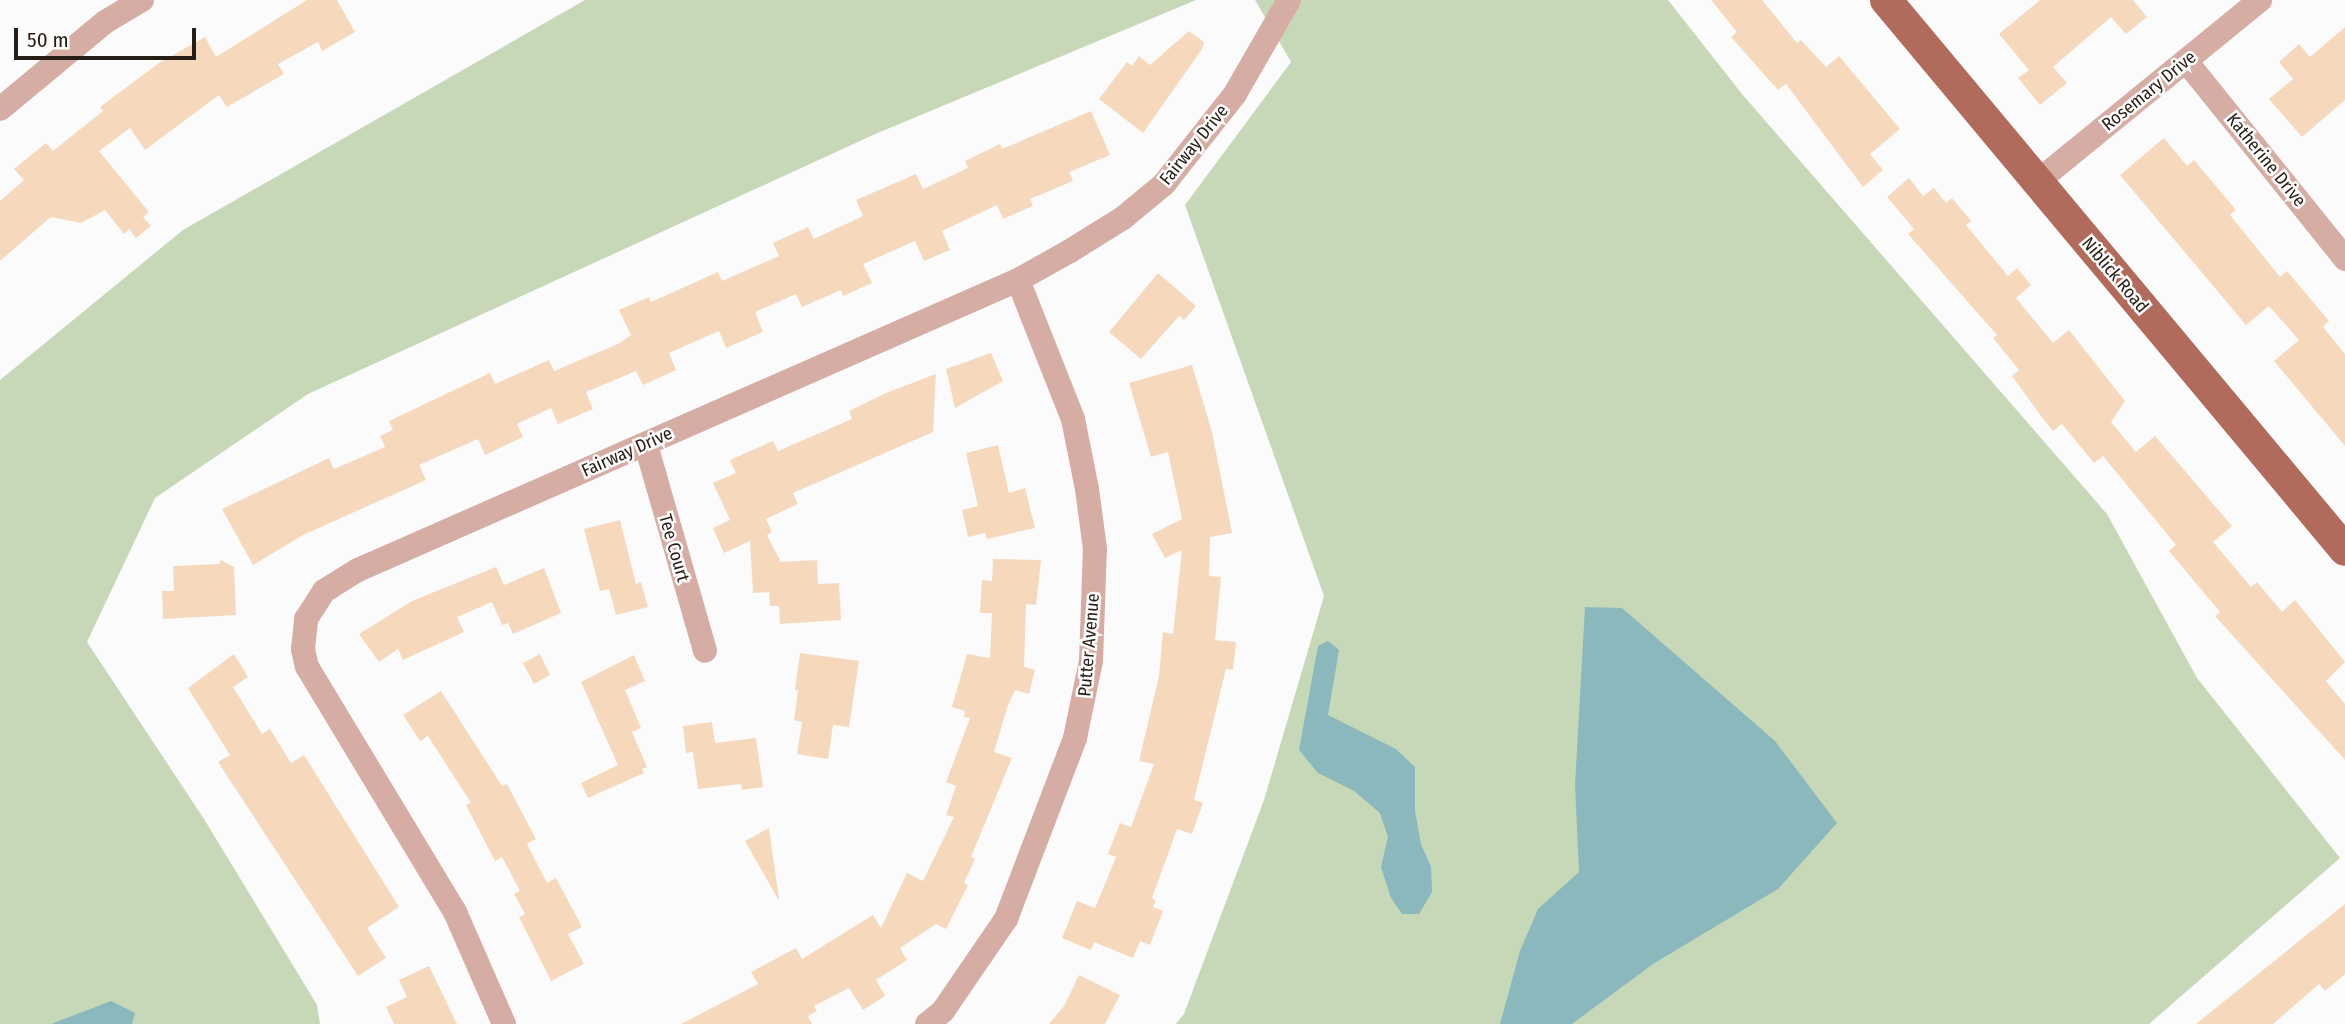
<!DOCTYPE html>
<html>
<head>
<meta charset="utf-8">
<style>
  body { margin:0 }
  #map { position:relative; width:2345px; height:1024px; overflow:hidden; background:#fbfbfb; font-family:"Fira Sans Condensed",sans-serif }
  div>[style] { position:absolute }
  .green>* { inset:0; background:#c7d8b9 }
  .water>* { inset:0; background:#8ab8bc }
  .building>* { inset:0; background:#f6d9bd }
  .minor>* { height:24px; margin:-12px; padding:0 12px; transform-origin:12px; border-radius:12px; background:#d6ada5 }
  .major>* { height:32px; margin:-16px; padding:0 16px; transform-origin:16px; border-radius:16px; background:#b16b5d }
  span { translate:-50% -50%; white-space:nowrap; text-align:center; line-height:1.15; -webkit-text-stroke:5px #fbfbfb; paint-order:stroke }
  .street-label { font-size:18px; color:#271d14 }
  .scale { position:absolute; left:14px; top:28px; width:182px; height:32px; box-sizing:border-box; border:4px solid #271d14; border-top:0; padding-left:9px; font-size:21px; line-height:24px; white-space:nowrap; color:#271d14; -webkit-text-stroke:5px #fbfbfb; paint-order:stroke }
</style>
</head>
<body>
<div id="map">
  <div class="green">
    <i style="clip-path:polygon(585px 0,1196px 0,873px 135px,308px 394px,155px 498px,87px 642px,204px 819px,317px 1005px,320px 1024px,0 1024px,0 380px,183px 230px)"></i>
    <i style="clip-path:polygon(1255px 0,1668px 0,1742px 94px,2107px 514px,2197px 678px,2340px 858px,2149px 1024px,1176px 1024px,1184px 1014px,1264px 800px,1324px 596px,1185px 205px,1291px 62px)"></i>
  </div>
  <div class="water">
    <i style="clip-path:polygon(1585px 607px,1622px 608px,1775px 741px,1837px 823px,1778px 889px,1653px 964px,1572px 1024px,1500px 1024px,1520px 951px,1538px 909px,1579px 872px,1575px 785px)"></i>
    <i style="clip-path:polygon(1328px 641px,1339px 650px,1328px 715px,1396px 749px,1415px 767px,1415px 811px,1421px 844px,1431px 867px,1432px 892px,1419px 914px,1402px 914px,1391px 898px,1381px 867px,1388px 837px,1380px 813px,1354px 791px,1318px 773px,1299px 750px,1318px 646px)"></i>
    <i style="clip-path:polygon(111px 1001px,135px 1013px,132px 1024px,51px 1024px)"></i>
  </div>
  <div class="building">
    <i style="clip-path:polygon(307px 0,337px 0,355px 32px,322px 51px,318px 42px,278px 64px,284px 74px,227px 107px,219px 95px,145px 150px,130px 128px,99px 151px,149px 212px,143px 217px,151px 226px,136px 238px,129px 229px,124px 234px,105px 210px,81px 223px,51px 217px,0 261px,0 201px,24px 180px,14px 169px,46px 143px,53px 151px,103px 111px,100px 107px,159px 63px,205px 37px,216px 57px)"></i>
    <i style="clip-path:polygon(1711px 0,1762px 0,1797px 43px,1801px 40px,1826px 67px,1839px 56px,1900px 129px,1870px 154px,1883px 170px,1863px 187px,1786px 84px,1778px 90px,1731px 37px,1737px 32px)"></i>
    <i style="clip-path:polygon(2040px 0,2133px 0,2147px 17px,2126px 34px,2111px 17px,2053px 67px,2067px 83px,2040px 105px,2018px 78px,2029px 70px,1999px 34px)"></i>
    <i style="clip-path:polygon(2345px 27px,2345px 100px,2302px 137px,2269px 99px,2293px 79px,2279px 62px,2299px 44px,2310px 57px)"></i>
    <i style="clip-path:polygon(1189px 31px,1204px 42px,1202px 49px,1143px 133px,1099px 99px,1127px 62px,1132px 66px,1139px 56px,1150px 65px)"></i>
    <i style="clip-path:polygon(1091px 111px,1110px 155px,1069px 172px,1073px 181px,1030px 199px,1033px 206px,1003px 219px,997px 205px,942px 231px,950px 250px,924px 261px,915px 241px,863px 264px,872px 283px,843px 296px,841px 290px,802px 307px,796px 294px,755px 312px,763px 332px,726px 348px,719px 331px,669px 353px,676px 370px,643px 385px,636px 371px,586px 392px,593px 409px,558px 424px,551px 408px,517px 424px,523px 437px,485px 455px,478px 439px,419px 465px,426px 480px,303px 535px,253px 565px,222px 509px,329px 458px,334px 469px,385px 447px,380px 436px,393px 430px,389px 421px,490px 373px,495px 384px,549px 360px,554px 371px,618px 344px,631px 335px,619px 310px,649px 297px,651px 302px,718px 272px,722px 281px,779px 256px,773px 243px,808px 227px,814px 239px,863px 216px,856px 200px,916px 174px,923px 189px,968px 168px,965px 161px,1000px 144px,1002px 149px)"></i>
    <i style="clip-path:polygon(2164px 138px,2187px 166px,2194px 160px,2236px 210px,2230px 215px,2280px 277px,2287px 271px,2329px 321px,2323px 327px,2345px 354px,2345px 446px,2274px 361px,2299px 340px,2269px 306px,2246px 325px,2120px 175px)"></i>
    <i style="clip-path:polygon(1909px 178px,1923px 196px,1934px 188px,1946px 203px,1952px 198px,1971px 221px,1966px 225px,2008px 276px,2017px 268px,2031px 285px,2016px 298px,2053px 343px,2069px 330px,2125px 401px,2111px 422px,2136px 452px,2155px 436px,2232px 526px,2213px 542px,2251px 587px,2257px 582px,2282px 612px,2295px 600px,2345px 662px,2326px 681px,2345px 704px,2345px 760px,2215px 616px,2220px 612px,2169px 551px,2176px 545px,2103px 456px,2094px 463px,2062px 424px,2053px 431px,2041px 416px,2012px 376px,2019px 370px,1993px 338px,1997px 335px,1908px 234px,1914px 229px,1887px 197px)"></i>
    <i style="clip-path:polygon(1158px 273px,1196px 306px,1184px 320px,1179px 316px,1141px 359px,1109px 332px)"></i>
    <i style="clip-path:polygon(991px 353px,1003px 381px,955px 408px,946px 369px)"></i>
    <i style="clip-path:polygon(1192px 365px,1212px 432px,1232px 533px,1210px 537px,1209px 576px,1221px 577px,1215px 640px,1236px 642px,1233px 670px,1226px 669px,1194px 800px,1203px 803px,1192px 834px,1177px 829px,1152px 898px,1156px 900px,1153px 907px,1163px 911px,1150px 945px,1140px 941px,1133px 958px,1094px 942px,1091px 950px,1062px 938px,1077px 901px,1095px 908px,1116px 857px,1108px 854px,1120px 823px,1131px 827px,1154px 764px,1139px 761px,1159px 676px,1163px 632px,1173px 634px,1182px 550px,1165px 558px,1152px 534px,1182px 519px,1168px 452px,1151px 457px,1129px 383px)"></i>
    <i style="clip-path:polygon(936px 374px,933px 432px,793px 493px,798px 504px,766px 519px,772px 532px,767px 535px,781px 562px,817px 560px,818px 584px,839px 583px,841px 620px,780px 624px,779px 606px,770px 606px,769px 592px,753px 593px,750px 541px,724px 553px,713px 528px,730px 520px,713px 483px,736px 473px,730px 460px,773px 441px,778px 451px,852px 419px,849px 411px,886px 393px)"></i>
    <i style="clip-path:polygon(998px 445px,1009px 493px,1025px 488px,1035px 528px,987px 539px,985px 533px,968px 537px,962px 510px,978px 506px,966px 453px)"></i>
    <i style="clip-path:polygon(620px 520px,636px 584px,641px 582px,648px 607px,616px 615px,609px 589px,600px 591px,584px 529px)"></i>
    <i style="clip-path:polygon(993px 559px,1041px 560px,1036px 605px,1026px 604px,1024px 667px,1035px 670px,1029px 694px,1015px 690px,1007px 708px,994px 752px,1012px 758px,971px 857px,975px 859px,964px 883px,968px 885px,946px 929px,936px 924px,900px 948px,907px 960px,876px 980px,885px 996px,863px 1010px,849px 988px,814px 1006px,817px 1011px,808px 1016px,812px 1024px,681px 1024px,758px 984px,751px 972px,796px 948px,802px 959px,873px 915px,881px 928px,907px 873px,923px 881px,954px 817px,946px 815px,956px 786px,946px 782px,970px 718px,964px 717px,965px 711px,952px 707px,967px 654px,990px 658px,992px 613px,980px 613px,982px 580px,992px 581px)"></i>
    <i style="clip-path:polygon(221px 560px,234px 567px,236px 615px,163px 619px,162px 591px,174px 591px,173px 566px,219px 564px)"></i>
    <i style="clip-path:polygon(496px 567px,504px 585px,544px 568px,561px 613px,513px 634px,508px 623px,502px 625px,492px 602px,457px 617px,464px 632px,403px 660px,398px 649px,379px 662px,359px 634px,412px 601px)"></i>
    <i style="clip-path:polygon(800px 653px,859px 661px,849px 727px,833px 725px,828px 759px,797px 754px,802px 722px,794px 720px,798px 690px,795px 690px)"></i>
    <i style="clip-path:polygon(234px 654px,248px 677px,233px 687px,262px 734px,270px 729px,291px 763px,304px 755px,399px 907px,367px 928px,386px 958px,358px 976px,218px 762px,230px 755px,188px 688px)"></i>
    <i style="clip-path:polygon(540px 654px,550px 675px,534px 684px,523px 663px)"></i>
    <i style="clip-path:polygon(634px 655px,645px 681px,625px 690px,641px 728px,632px 732px,647px 767px,642px 769px,644px 773px,588px 798px,581px 783px,618px 765px,581px 682px)"></i>
    <i style="clip-path:polygon(441px 691px,502px 786px,507px 784px,536px 839px,527px 844px,547px 883px,556px 878px,582px 927px,568px 934px,584px 964px,551px 981px,519px 917px,525px 914px,514px 894px,520px 891px,502px 857px,495px 861px,466px 805px,471px 803px,428px 736px,420px 741px,403px 715px)"></i>
    <i style="clip-path:polygon(712px 722px,715px 743px,756px 738px,763px 787px,742px 790px,741px 784px,698px 789px,693px 752px,686px 753px,683px 726px)"></i>
    <i style="clip-path:polygon(769px 828px,779px 899px,778px 899px,745px 841px)"></i>
    <i style="clip-path:polygon(2345px 904px,2345px 974px,2325px 991px,2319px 984px,2273px 1024px,2196px 1024px)"></i>
    <i style="clip-path:polygon(429px 966px,457px 1024px,394px 1024px,386px 1007px,407px 997px,399px 980px)"></i>
    <i style="clip-path:polygon(1079px 975px,1120px 995px,1105px 1024px,1049px 1024px,1064px 1006px)"></i>
  </div>
  <div class="minor">
    <i style="left:2186px;top:61px;width:254px;rotate:51.2deg"></i>
    <i style="left:0;top:109px;width:136px;rotate:-39.6deg"></i>
    <i style="left:105px;top:22px;width:43px;rotate:-30.7deg"></i>
    <i style="left:2037px;top:182px;width:288px;rotate:-39.2deg"></i>
    <i style="left:646px;top:445px;width:214px;rotate:74deg"></i>
    <i style="left:504px;top:1024px;width:122px;rotate:-113.6deg"></i>
    <i style="left:455px;top:912px;width:286px;rotate:-121.1deg"></i>
    <i style="left:307px;top:667px;width:18px;rotate:-103deg"></i>
    <i style="left:303px;top:649px;width:30px;rotate:-84deg"></i>
    <i style="left:306px;top:619px;width:33px;rotate:-57deg"></i>
    <i style="left:324px;top:591px;width:40px;rotate:-32deg"></i>
    <i style="left:358px;top:570px;width:721px;rotate:-23.72deg"></i>
    <i style="left:1018px;top:280px;width:60px;rotate:-29.1deg"></i>
    <i style="left:1070px;top:251px;width:62px;rotate:-31.9deg"></i>
    <i style="left:1123px;top:218px;width:53px;rotate:-39.7deg"></i>
    <i style="left:1164px;top:184px;width:115px;rotate:-51.7deg"></i>
    <i style="left:1235px;top:94px;width:108px;rotate:-60.1deg"></i>
    <i style="left:927px;top:1024px;width:21px;rotate:-39deg"></i>
    <i style="left:943px;top:1011px;width:112px;rotate:-55.6deg"></i>
    <i style="left:1006px;top:919px;width:194px;rotate:-69.1deg"></i>
    <i style="left:1075px;top:738px;width:79px;rotate:-78.3deg"></i>
    <i style="left:1091px;top:661px;width:112px;rotate:-88deg"></i>
    <i style="left:1095px;top:549px;width:61px;rotate:-97.6deg"></i>
    <i style="left:1087px;top:489px;width:71px;rotate:-101.3deg"></i>
    <i style="left:1073px;top:419px;width:149px;rotate:-111.6deg"></i>
  </div>
  <div class="major">
    <i style="left:1886px;top:0;width:716px;rotate:50.15deg"></i>
  </div>
  <div class="street-label">
    <span style="left:2149px;top:91px;rotate:-39deg">Rosemary Drive</span>
    <span style="left:1194px;top:145px;rotate:-51deg">Fairway Drive</span>
    <span style="left:2266px;top:160px;rotate:51deg">Katherine Drive</span>
    <span style="left:2115px;top:275px;rotate:50deg">Niblick Road</span>
    <span style="left:627px;top:452px;rotate:-24deg">Fairway Drive</span>
    <span style="left:674px;top:548px;rotate:74deg">Tee Court</span>
    <span style="left:1089px;top:645px;rotate:-85deg">Putter Avenue</span>
  </div>
  <div class="scale">50 m</div>
</div>
</body>
</html>
